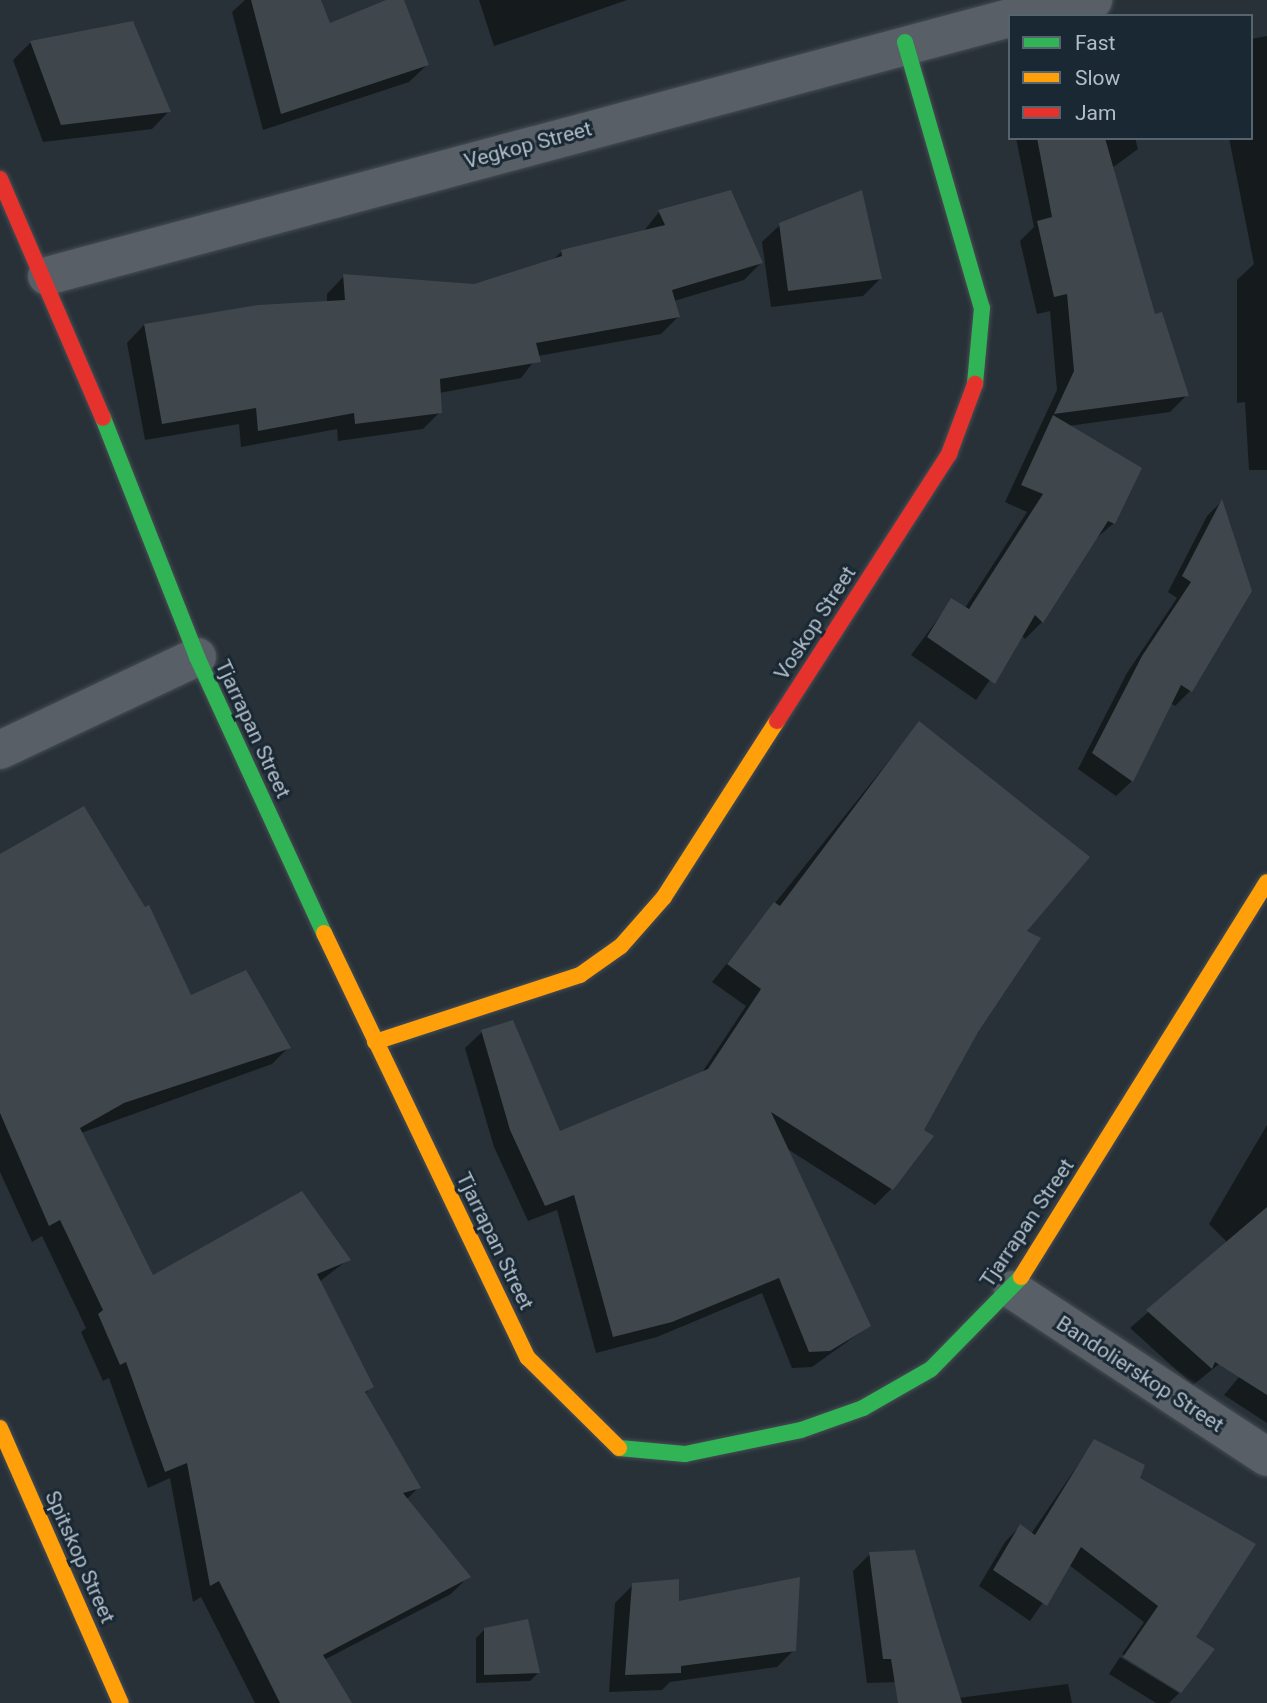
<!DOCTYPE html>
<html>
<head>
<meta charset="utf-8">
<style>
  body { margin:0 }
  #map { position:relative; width:1267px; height:1703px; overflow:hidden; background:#283138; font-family:Roboto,sans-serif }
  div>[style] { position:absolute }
  .shadow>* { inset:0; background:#0007 }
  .building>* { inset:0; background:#3f464c }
  .roads { filter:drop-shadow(0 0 2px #464d53) drop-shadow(0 0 2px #464d53) }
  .street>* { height:38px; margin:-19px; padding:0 19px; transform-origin:19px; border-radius:19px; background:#585f66 }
  .fast>* { height:16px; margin:-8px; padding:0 8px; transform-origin:8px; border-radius:8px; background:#30b455 }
  .slow>* { height:16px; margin:-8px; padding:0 8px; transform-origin:8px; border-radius:8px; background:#ff9f0a }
  .jam>* { height:16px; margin:-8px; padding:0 8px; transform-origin:8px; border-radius:8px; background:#e5322d }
  span { translate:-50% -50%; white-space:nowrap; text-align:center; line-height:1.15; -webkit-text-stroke:6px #1a2834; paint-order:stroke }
  .street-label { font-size:21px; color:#b1beca }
  .legend { position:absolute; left:1008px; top:14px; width:245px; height:126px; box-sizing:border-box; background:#1a2834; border:2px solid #566470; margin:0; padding:9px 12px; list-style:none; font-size:21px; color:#b1beca }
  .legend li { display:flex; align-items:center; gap:14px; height:35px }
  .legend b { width:35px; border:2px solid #566470 }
</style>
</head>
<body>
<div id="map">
  <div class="shadow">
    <i style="clip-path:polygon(245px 0,319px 0,329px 25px,403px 0,427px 65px,409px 82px,263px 130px,232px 12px)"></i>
    <i style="clip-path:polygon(479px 0,627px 0,494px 46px)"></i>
    <i style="clip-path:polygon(1267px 36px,1267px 470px,1249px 470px,1245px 402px,1237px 403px,1237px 280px,1254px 264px,1229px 138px,1251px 138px,1251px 39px)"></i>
    <i style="clip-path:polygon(31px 42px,169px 111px,152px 129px,43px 142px,13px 60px)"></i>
    <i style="clip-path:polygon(1016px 138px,1135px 138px,1138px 149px,1112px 168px,1154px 316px,1187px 395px,1170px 412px,1068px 426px,1114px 523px,1094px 540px,1042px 622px,1025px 639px,1021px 635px,976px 700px,911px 655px,952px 600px,965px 608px,1027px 512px,1005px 502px,1057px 390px,1050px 311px,1037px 314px,1020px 241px,1034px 227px)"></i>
    <i style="clip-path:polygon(659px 212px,761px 263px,744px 280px,674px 301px,678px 317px,661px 334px,538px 356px,521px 378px,439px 393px,440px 412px,423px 429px,338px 441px,337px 429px,241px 447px,239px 424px,145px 440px,127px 343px,144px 325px,327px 303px,327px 294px,344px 276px,474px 286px,552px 261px,562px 251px,643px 232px)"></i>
    <i style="clip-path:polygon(780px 225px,880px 279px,863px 296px,771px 307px,762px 242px)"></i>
    <i style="clip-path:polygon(1221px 502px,1190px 691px,1175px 706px,1170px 703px,1132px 781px,1116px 796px,1078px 769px,1127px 673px,1177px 598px,1168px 592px,1207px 516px)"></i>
    <i style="clip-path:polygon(919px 723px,1024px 931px,892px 1188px,875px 1205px,786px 1148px,869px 1326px,812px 1367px,792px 1368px,762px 1293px,657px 1337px,596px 1353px,557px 1210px,528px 1221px,494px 1147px,465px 1048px,482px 1032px,559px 1133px,701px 1074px,746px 1006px,712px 982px)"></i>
    <i style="clip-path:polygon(0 862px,190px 997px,289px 1047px,272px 1064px,81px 1133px,153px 1277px,349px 1259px,319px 1282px,371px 1387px,365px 1394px,419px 1487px,406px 1500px,468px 1577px,451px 1594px,324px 1660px,350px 1703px,255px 1703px,201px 1597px,193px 1602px,170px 1478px,148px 1488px,109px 1378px,103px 1381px,81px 1332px,86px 1328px,42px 1236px,32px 1242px,0 1172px)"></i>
    <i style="clip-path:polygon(1267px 1125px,1267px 1273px,1219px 1364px,1193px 1385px,1130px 1328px,1228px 1243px,1209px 1224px)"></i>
    <i style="clip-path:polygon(1267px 1344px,1267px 1423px,1224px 1395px)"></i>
    <i style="clip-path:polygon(1094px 1441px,1138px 1479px,1193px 1637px,1180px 1690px,1122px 1654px,1144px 1622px,1069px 1565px,1030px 1621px,979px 1586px,1005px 1542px,1020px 1526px,1031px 1534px)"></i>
    <i style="clip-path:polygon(870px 1554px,930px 1681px,867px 1683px,853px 1571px)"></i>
    <i style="clip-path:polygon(633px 1585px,678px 1603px,794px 1650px,777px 1667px,670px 1682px,662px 1690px,609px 1692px,615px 1603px)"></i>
    <i style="clip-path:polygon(485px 1629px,538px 1673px,530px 1681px,476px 1683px,476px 1638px)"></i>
    <i style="clip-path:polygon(1120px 1657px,1179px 1693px,1169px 1703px,1156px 1703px,1109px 1674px)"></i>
    <i style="clip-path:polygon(1068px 1684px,1072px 1703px,915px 1703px,958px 1698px)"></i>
  </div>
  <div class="building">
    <i style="clip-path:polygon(251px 0,321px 0,330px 23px,386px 0,404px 0,429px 65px,281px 114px)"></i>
    <i style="clip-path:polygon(133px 21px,171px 112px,61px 125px,30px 41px)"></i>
    <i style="clip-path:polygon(1037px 138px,1105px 138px,1155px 314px,1162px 312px,1189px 396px,1054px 414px,1074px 371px,1067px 294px,1054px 297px,1037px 221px,1052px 217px)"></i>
    <i style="clip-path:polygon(731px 190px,763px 263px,672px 290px,680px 317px,536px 343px,541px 362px,440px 379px,442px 413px,355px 424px,354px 413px,258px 431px,256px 408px,162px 424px,144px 324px,258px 305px,345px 300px,343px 274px,474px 284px,562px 256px,561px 250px,665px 225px,658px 210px)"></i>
    <i style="clip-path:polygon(862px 190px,882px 279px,788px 291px,779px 223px)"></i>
    <i style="clip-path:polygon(1053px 415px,1142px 468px,1115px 524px,1108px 521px,1043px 623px,1035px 615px,995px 684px,927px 637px,951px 598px,969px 609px,1043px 494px,1021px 485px)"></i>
    <i style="clip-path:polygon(1222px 499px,1252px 591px,1192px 692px,1181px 685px,1133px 782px,1092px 753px,1142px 656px,1191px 582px,1182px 576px)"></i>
    <i style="clip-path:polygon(919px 721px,1090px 857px,1027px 931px,1041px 938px,978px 1032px,924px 1130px,934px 1136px,893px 1190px,771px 1112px,871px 1326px,830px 1351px,809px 1352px,779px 1278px,672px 1322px,613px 1337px,574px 1195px,545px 1206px,510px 1130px,481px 1030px,513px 1020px,560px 1131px,708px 1069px,761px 989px,727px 964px,774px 902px,780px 906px)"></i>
    <i style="clip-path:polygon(84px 806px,145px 907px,149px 905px,191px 995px,246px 970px,291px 1048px,124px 1103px,80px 1128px,153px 1275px,302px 1191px,351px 1260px,317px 1274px,374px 1387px,365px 1392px,421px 1488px,403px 1493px,471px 1577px,323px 1655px,352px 1703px,280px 1703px,219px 1581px,210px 1586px,187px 1463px,165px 1472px,126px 1362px,120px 1365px,98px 1314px,103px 1310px,60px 1220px,49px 1226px,0 1113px,0 854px)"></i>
    <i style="clip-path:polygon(1267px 1207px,1267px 1395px,1215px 1362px,1212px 1369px,1146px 1310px)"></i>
    <i style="clip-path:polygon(1094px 1439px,1145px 1465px,1140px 1478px,1256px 1544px,1196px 1637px,1215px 1649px,1181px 1693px,1123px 1657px,1158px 1606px,1081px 1547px,1047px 1606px,993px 1570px,1020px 1524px,1035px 1535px)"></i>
    <i style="clip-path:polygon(915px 1550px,938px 1628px,962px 1703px,898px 1703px,891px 1659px,883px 1659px,869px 1552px)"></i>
    <i style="clip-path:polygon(800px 1577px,796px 1651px,681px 1666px,681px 1673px,625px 1675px,632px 1583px,679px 1579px,679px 1601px)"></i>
    <i style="clip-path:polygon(528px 1619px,540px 1673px,484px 1675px,484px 1628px)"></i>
  </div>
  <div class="roads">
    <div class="street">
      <i style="left:1022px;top:16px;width:73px;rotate:-12.7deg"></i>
      <i style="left:47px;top:276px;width:997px;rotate:-15deg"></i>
      <i style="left:0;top:750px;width:218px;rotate:-25.3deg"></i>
      <i style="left:1013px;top:1290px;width:304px;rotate:33.3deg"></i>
    </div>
    <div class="fast">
      <i style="left:905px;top:42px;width:277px;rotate:73.9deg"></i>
      <i style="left:982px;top:308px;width:76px;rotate:95.3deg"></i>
      <i style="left:103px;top:418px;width:257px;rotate:68.5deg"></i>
      <i style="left:197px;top:657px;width:304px;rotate:65.3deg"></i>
      <i style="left:619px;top:1448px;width:66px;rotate:5.2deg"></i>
      <i style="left:685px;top:1454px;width:118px;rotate:-11.7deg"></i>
      <i style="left:801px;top:1430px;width:66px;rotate:-19.5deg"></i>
      <i style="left:863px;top:1408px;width:78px;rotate:-29.8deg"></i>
      <i style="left:931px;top:1369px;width:129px;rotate:-45.6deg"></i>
    </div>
    <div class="slow">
      <i style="left:324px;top:933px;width:471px;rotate:64.4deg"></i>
      <i style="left:528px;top:1358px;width:128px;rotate:44.7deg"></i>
      <i style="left:375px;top:1042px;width:216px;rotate:-18.1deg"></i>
      <i style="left:580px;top:975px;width:50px;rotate:-35.3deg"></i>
      <i style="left:621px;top:946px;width:65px;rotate:-48.7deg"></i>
      <i style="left:664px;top:897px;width:209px;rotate:-57.3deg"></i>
      <i style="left:1021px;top:1277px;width:465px;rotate:-58.1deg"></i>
      <i style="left:0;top:1428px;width:300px;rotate:66.3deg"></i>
    </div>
    <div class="jam">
      <i style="left:0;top:179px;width:260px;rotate:66.7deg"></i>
      <i style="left:777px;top:721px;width:318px;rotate:-57.2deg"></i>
      <i style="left:949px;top:454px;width:75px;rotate:-69.6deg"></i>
    </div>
  </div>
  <div class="street-label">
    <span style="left:528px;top:145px;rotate:-15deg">Vegkop Street</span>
    <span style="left:815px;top:623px;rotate:-57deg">Voskop Street</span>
    <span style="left:253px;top:729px;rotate:65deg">Tjarrapan Street</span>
    <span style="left:1027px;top:1223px;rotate:-56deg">Tjarrapan Street</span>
    <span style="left:495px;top:1241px;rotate:64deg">Tjarrapan Street</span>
    <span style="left:1140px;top:1374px;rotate:33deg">Bandolierskop Street</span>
    <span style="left:80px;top:1557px;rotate:66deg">Spitskop Street</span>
  </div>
  <ul class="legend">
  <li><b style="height:9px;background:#30b455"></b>Fast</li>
  <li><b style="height:9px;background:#ff9f0a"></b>Slow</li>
  <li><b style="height:9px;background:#e5322d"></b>Jam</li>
  </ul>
</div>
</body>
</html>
